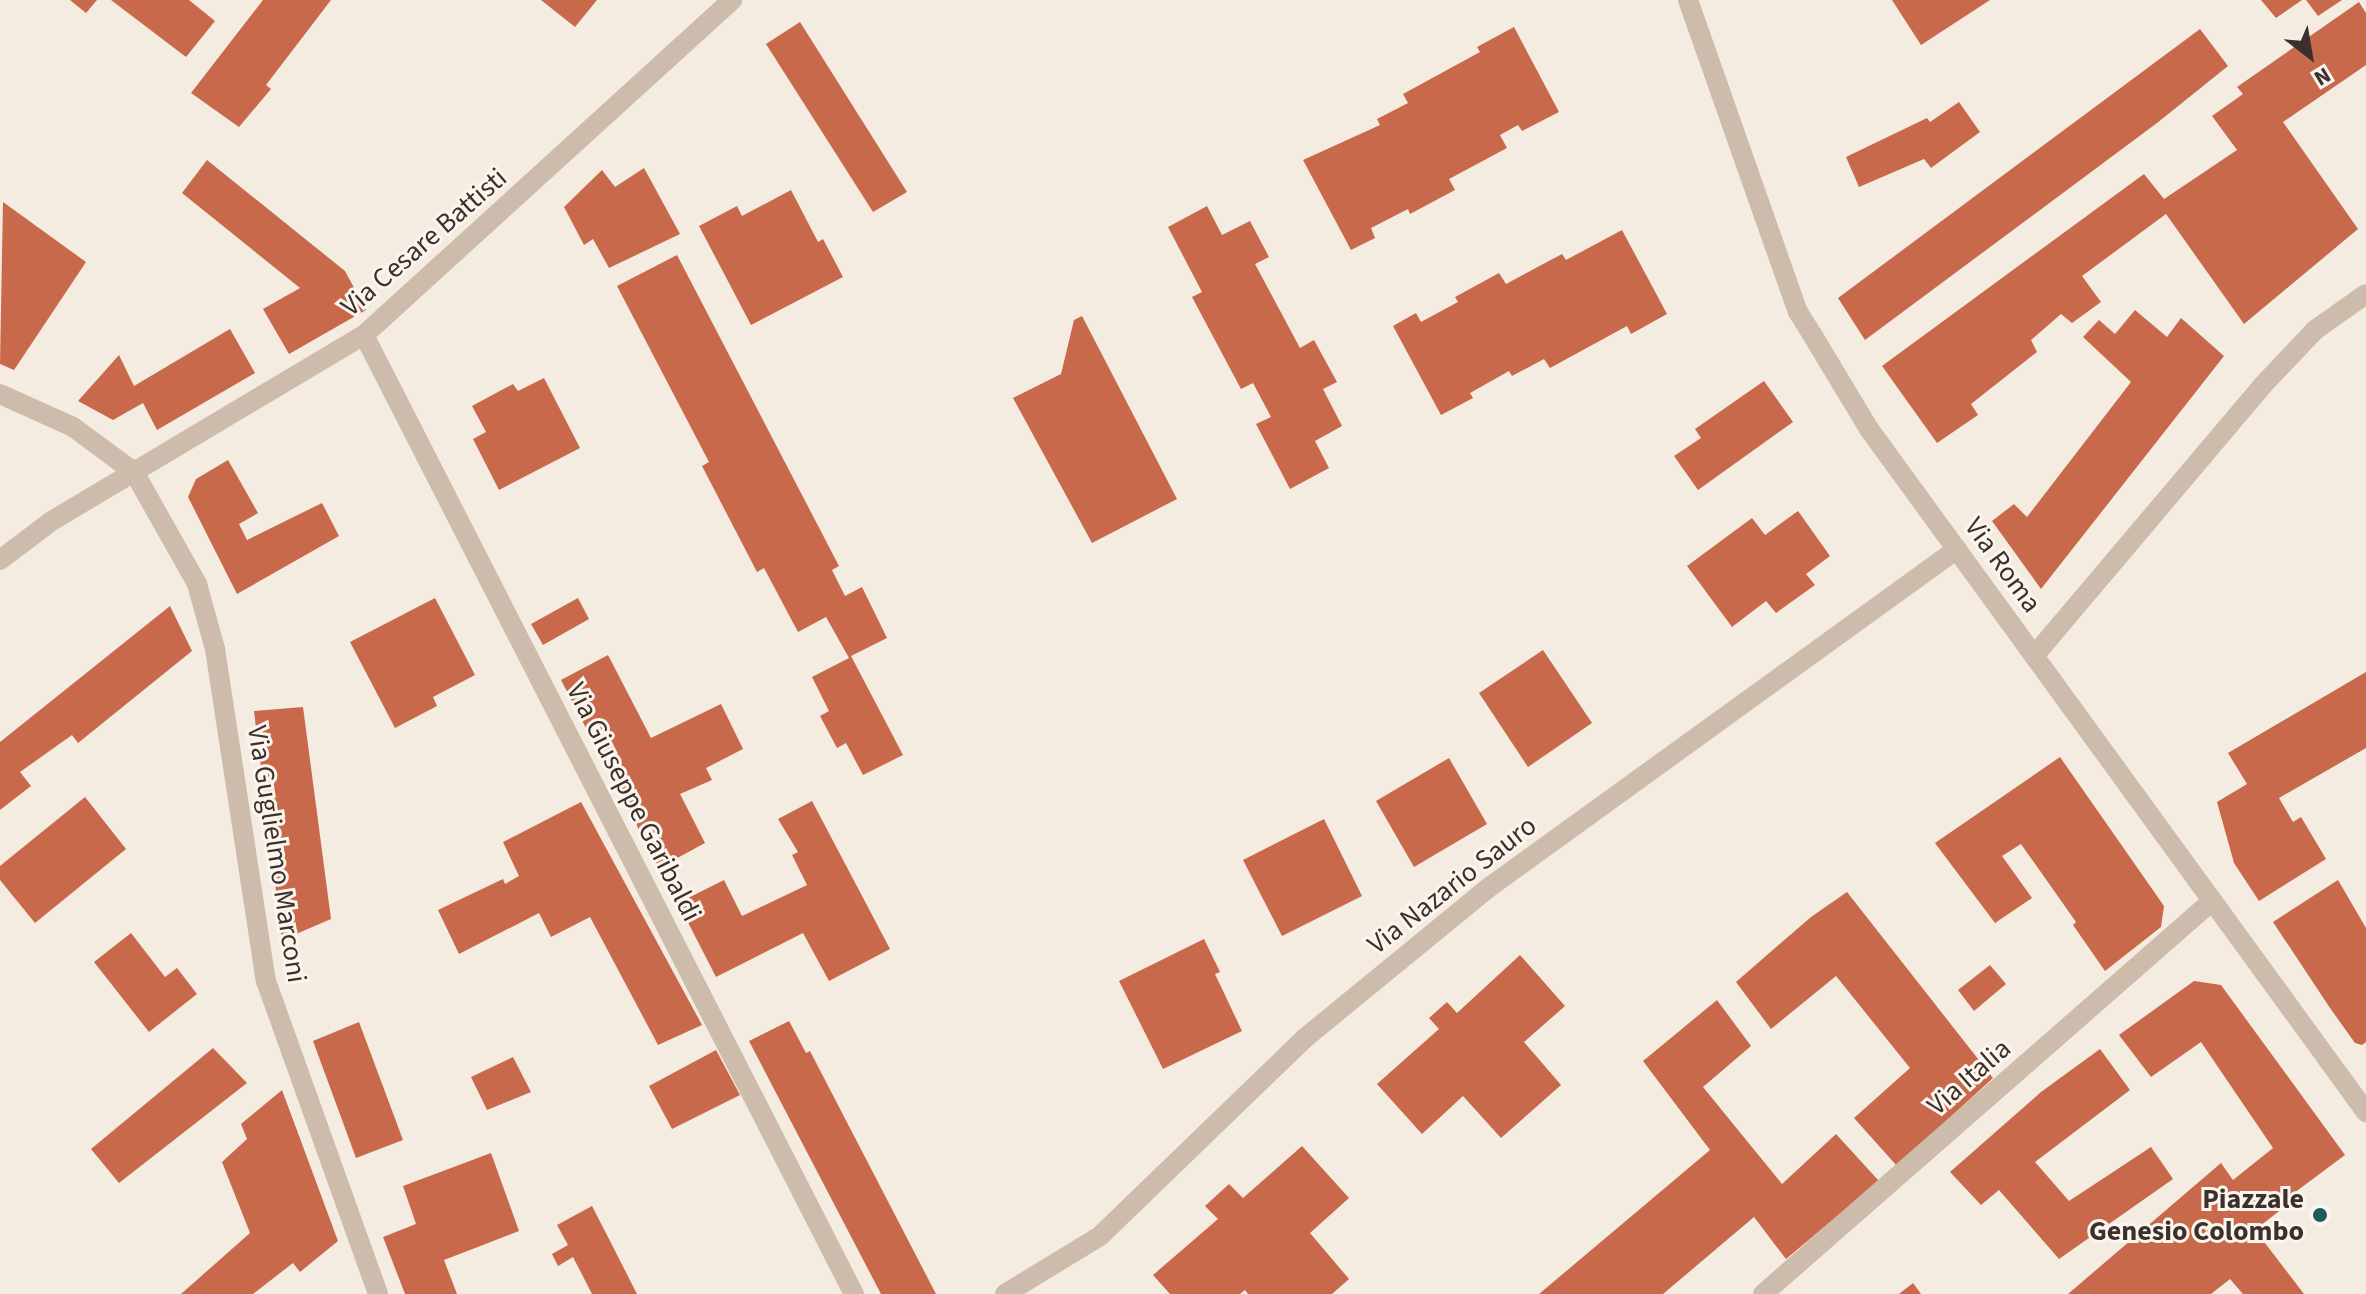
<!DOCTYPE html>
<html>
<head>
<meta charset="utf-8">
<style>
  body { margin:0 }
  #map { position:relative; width:2366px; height:1294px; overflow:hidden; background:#f4ebe1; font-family:"Source Sans 3",sans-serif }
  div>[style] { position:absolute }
  .building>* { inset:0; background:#c8694b }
  .minor>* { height:20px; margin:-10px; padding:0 10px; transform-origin:10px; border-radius:10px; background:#cdbbac }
  .dots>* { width:22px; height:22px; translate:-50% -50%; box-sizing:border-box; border:4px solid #fbf5ee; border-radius:50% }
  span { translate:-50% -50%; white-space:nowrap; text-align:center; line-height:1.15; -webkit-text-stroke:6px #fbf5ee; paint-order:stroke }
  .street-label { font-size:28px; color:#3b302b }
  .poi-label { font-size:28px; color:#3b302b; font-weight:700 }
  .right { translate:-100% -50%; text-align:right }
  .north { position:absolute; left:2270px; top:16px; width:80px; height:80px; -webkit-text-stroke:6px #fbf5ee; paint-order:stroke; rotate:149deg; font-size:22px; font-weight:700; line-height:32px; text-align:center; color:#3b302b }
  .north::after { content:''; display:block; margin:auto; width:28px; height:36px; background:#3b302b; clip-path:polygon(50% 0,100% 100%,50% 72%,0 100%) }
</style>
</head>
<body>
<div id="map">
  <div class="building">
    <i style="clip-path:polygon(70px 0,97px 0,86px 13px)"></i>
    <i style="clip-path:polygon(111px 0,189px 0,215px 21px,186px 57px)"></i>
    <i style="clip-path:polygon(263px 0,331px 0,266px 85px,271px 89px,239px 127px,191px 93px)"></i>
    <i style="clip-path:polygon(541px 0,597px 0,575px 27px)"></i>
    <i style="clip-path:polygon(1892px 0,1990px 0,1921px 45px)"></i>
    <i style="clip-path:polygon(2261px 0,2302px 0,2276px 18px)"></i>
    <i style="clip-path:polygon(2306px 0,2342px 0,2318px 16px)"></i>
    <i style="clip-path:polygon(2359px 2px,2366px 13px,2366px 65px,2283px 122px,2358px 229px,2244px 324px,2166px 214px,2082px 276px,2101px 302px,2072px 323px,2061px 314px,2031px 340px,2037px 352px,1971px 404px,1978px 415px,1937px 443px,1882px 366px,2144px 174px,2164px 199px,2237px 150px,2212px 116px,2243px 94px,2237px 87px)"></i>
    <i style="clip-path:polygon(800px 22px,907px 192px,873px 212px,766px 44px)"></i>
    <i style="clip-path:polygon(1514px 27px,1559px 112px,1522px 131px,1518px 125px,1500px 135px,1507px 148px,1449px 179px,1455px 190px,1410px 214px,1408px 209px,1371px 228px,1375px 238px,1351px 250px,1303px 160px,1380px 125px,1377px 119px,1408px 103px,1403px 94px,1480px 52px,1477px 47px)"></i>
    <i style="clip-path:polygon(2200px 29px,2228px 66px,2157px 123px,1865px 340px,1838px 298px)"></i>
    <i style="clip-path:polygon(1959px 102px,1980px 132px,1931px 168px,1924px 159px,1859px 187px,1846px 157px,1927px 118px,1930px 122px)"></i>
    <i style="clip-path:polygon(207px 160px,345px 271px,366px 310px,289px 354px,263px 309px,300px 288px,182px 193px)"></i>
    <i style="clip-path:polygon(644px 168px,680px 234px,609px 268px,593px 239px,584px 245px,564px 207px,602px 170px,615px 187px)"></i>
    <i style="clip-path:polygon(791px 190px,818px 242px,823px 239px,843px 277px,751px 325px,699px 226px,737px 206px,742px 216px)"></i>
    <i style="clip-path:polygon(3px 202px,86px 262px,14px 370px,0 364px)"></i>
    <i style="clip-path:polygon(1207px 206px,1222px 235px,1250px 221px,1269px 257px,1255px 264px,1300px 348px,1314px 340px,1337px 382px,1323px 389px,1342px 426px,1315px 441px,1329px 468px,1290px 489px,1256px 424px,1271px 417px,1253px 383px,1241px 389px,1192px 297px,1202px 292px,1168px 227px)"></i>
    <i style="clip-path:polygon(1622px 230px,1667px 314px,1631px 334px,1627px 326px,1550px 368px,1544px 359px,1512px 376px,1509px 371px,1470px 393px,1473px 398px,1441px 415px,1393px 326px,1416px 313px,1421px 322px,1458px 302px,1455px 297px,1499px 273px,1506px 284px,1562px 254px,1566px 260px)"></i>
    <i style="clip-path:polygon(677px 255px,839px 566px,832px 570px,845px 596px,862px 587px,887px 638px,851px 656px,903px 755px,863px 775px,846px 743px,837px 748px,820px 716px,829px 711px,812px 677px,849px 658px,826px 617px,798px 632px,764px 568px,757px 572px,702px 466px,709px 462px,617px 286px)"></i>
    <i style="clip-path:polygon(2135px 310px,2167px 337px,2181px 318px,2224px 356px,2041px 589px,1992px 521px,2014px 504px,2027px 517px,2131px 382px,2083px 337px,2099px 320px,2115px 334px)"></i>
    <i style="clip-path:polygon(1082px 316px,1177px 499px,1092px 543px,1013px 398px,1061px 374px,1074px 320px)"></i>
    <i style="clip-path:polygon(230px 329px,255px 373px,157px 430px,143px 403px,113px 420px,78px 401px,119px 355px,134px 386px)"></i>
    <i style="clip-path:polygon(544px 378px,580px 448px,499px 490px,473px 439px,486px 432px,472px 406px,513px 384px,518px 391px)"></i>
    <i style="clip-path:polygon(1764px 381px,1793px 422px,1698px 490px,1674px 456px,1701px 438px,1695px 429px)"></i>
    <i style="clip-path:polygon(228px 460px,258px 513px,239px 524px,247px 540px,322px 503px,339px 536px,237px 594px,188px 497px,196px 479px)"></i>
    <i style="clip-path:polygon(1798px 511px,1830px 556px,1806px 574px,1815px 585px,1776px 613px,1766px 601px,1732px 627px,1687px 566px,1752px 518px,1765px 535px)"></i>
    <i style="clip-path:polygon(435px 598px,475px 675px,433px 697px,437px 706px,395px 728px,350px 642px)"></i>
    <i style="clip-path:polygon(578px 598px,589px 619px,543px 645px,531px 624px)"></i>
    <i style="clip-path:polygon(170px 606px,192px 651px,78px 743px,72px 735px,20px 772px,31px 786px,0 810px,0 742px)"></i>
    <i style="clip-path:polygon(1543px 650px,1592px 723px,1528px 767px,1479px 693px)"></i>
    <i style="clip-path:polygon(608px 655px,651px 738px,721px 704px,743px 749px,706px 768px,712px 780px,680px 794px,705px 843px,659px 868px,561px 680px)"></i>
    <i style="clip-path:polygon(2366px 672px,2366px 748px,2279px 798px,2293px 822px,2301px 817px,2326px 859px,2259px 901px,2234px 863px,2217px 802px,2247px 784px,2228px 753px)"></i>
    <i style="clip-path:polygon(303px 707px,331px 919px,282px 940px,254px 711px)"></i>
    <i style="clip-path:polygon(2060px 757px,2164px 906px,2161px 927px,2105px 971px,2073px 925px,2076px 922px,2021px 844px,2002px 856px,2032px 898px,1995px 923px,1935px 843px)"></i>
    <i style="clip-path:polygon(1449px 758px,1487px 824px,1414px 867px,1376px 801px)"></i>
    <i style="clip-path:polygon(85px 797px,126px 849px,35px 923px,0 880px,0 866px)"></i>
    <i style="clip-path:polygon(812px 801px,890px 949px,829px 981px,803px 933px,716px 977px,678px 903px,724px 880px,742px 916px,807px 885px,792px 855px,798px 852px,778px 819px)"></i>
    <i style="clip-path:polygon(581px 802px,702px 1025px,658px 1045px,590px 917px,551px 937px,539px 913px,459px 954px,438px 910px,503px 879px,505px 884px,519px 876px,503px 842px)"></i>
    <i style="clip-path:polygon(1324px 819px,1362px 896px,1282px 936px,1243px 860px)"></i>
    <i style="clip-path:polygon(2338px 880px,2366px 928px,2366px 1042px,2362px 1045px,2355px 1043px,2330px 1008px,2273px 922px)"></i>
    <i style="clip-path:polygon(1847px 892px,1993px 1078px,1897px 1166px,1854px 1118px,1910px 1068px,1836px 976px,1771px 1029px,1736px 982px,1811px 917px)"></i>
    <i style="clip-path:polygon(131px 933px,165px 977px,177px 968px,197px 994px,149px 1032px,94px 962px)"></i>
    <i style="clip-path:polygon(1204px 939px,1220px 972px,1215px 974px,1242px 1031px,1163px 1069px,1119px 981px)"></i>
    <i style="clip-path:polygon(1520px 955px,1565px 1006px,1524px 1042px,1561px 1085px,1501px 1138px,1463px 1096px,1422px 1134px,1377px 1084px,1439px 1029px,1429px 1018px,1447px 1002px,1457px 1013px)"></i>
    <i style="clip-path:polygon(1990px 965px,2006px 984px,1974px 1011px,1958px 990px)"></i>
    <i style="clip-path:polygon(2194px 981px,2221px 985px,2345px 1155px,2294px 1193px,2297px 1197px,2255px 1230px,2304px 1294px,2243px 1294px,2230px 1279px,2211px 1294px,2068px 1294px,2221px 1163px,2233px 1180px,2273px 1148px,2201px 1042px,2151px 1077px,2119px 1035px)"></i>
    <i style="clip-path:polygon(1717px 1000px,1751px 1046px,1703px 1087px,1782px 1184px,1836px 1134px,1879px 1181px,1786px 1259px,1754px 1217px,1663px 1294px,1539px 1294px,1710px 1150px,1643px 1061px)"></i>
    <i style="clip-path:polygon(789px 1021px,806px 1053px,810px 1051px,936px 1294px,881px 1294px,749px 1041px)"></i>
    <i style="clip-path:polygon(359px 1022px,403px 1140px,356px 1158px,313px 1041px)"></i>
    <i style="clip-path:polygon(213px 1048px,247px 1083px,119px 1183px,91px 1149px)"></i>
    <i style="clip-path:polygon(2100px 1049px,2130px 1090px,2035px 1162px,2069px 1201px,2151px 1147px,2173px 1179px,2059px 1259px,1999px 1190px,1981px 1205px,1950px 1172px,2041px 1092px)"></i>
    <i style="clip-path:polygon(716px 1050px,740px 1095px,672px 1129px,649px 1086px)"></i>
    <i style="clip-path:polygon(513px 1057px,531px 1092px,487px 1110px,471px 1077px)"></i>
    <i style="clip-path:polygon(282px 1090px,338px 1241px,300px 1272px,293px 1263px,253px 1294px,181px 1294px,250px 1233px,222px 1162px,247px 1139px,241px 1124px)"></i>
    <i style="clip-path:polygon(1302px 1146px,1349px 1198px,1310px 1233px,1349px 1279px,1332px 1294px,1248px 1294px,1245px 1290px,1240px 1294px,1170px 1294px,1153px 1275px,1218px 1219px,1205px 1206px,1229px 1184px,1243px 1198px)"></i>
    <i style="clip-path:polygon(491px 1153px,519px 1231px,444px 1260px,457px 1294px,405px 1294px,383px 1237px,416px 1224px,403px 1186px)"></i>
    <i style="clip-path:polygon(592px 1206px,609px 1239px,637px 1294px,592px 1294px,573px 1257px,558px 1266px,552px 1254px,568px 1245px,557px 1225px)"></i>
    <i style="clip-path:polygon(1913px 1283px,1921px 1294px,1899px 1294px)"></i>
  </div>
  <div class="minor">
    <i style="left:1688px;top:0;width:331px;rotate:70.6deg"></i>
    <i style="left:1798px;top:312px;width:40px;rotate:58deg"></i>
    <i style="left:1819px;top:346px;width:97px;rotate:58.9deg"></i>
    <i style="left:1869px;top:429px;width:845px;rotate:53.96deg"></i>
    <i style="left:364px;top:335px;width:1077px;rotate:62.94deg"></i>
    <i style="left:0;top:394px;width:80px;rotate:24.3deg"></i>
    <i style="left:73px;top:427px;width:76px;rotate:36.4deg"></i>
    <i style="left:134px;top:472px;width:129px;rotate:60.6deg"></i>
    <i style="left:197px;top:584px;width:67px;rotate:74.5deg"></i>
    <i style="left:215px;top:649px;width:336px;rotate:81.3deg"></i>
    <i style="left:266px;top:981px;width:332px;rotate:70.3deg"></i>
    <i style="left:0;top:560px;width:63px;rotate:-37.2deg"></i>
    <i style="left:50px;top:522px;width:365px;rotate:-30.8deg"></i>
    <i style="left:364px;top:335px;width:498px;rotate:-42.3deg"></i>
    <i style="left:2034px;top:656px;width:355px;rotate:-49.8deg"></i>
    <i style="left:2263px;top:385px;width:76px;rotate:-46.6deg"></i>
    <i style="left:2315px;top:330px;width:62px;rotate:-35.2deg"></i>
    <i style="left:1005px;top:1294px;width:111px;rotate:-31.4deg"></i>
    <i style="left:1100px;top:1236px;width:285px;rotate:-44deg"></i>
    <i style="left:1305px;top:1038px;width:240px;rotate:-39.3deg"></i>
    <i style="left:1491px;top:886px;width:575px;rotate:-35.87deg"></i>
    <i style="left:1763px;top:1294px;width:597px;rotate:-41.19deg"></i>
  </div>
  <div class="dots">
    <i style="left:2320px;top:1215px;background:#1f5a5e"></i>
  </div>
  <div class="street-label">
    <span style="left:424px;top:242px;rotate:-41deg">Via Cesare Battisti</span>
    <span style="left:2003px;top:565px;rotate:54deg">Via Roma</span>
    <span style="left:634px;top:802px;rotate:63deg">Via Giuseppe Garibaldi</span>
    <span style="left:277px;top:854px;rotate:81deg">Via Guglielmo Marconi</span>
    <span style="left:1452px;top:885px;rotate:-38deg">Via Nazario Sauro</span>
    <span style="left:1969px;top:1077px;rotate:-41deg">Via Italia</span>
  </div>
  <div class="poi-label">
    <span class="right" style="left:2304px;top:1215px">Piazzale<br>Genesio Colombo</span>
  </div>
  <div class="north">N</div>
</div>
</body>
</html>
